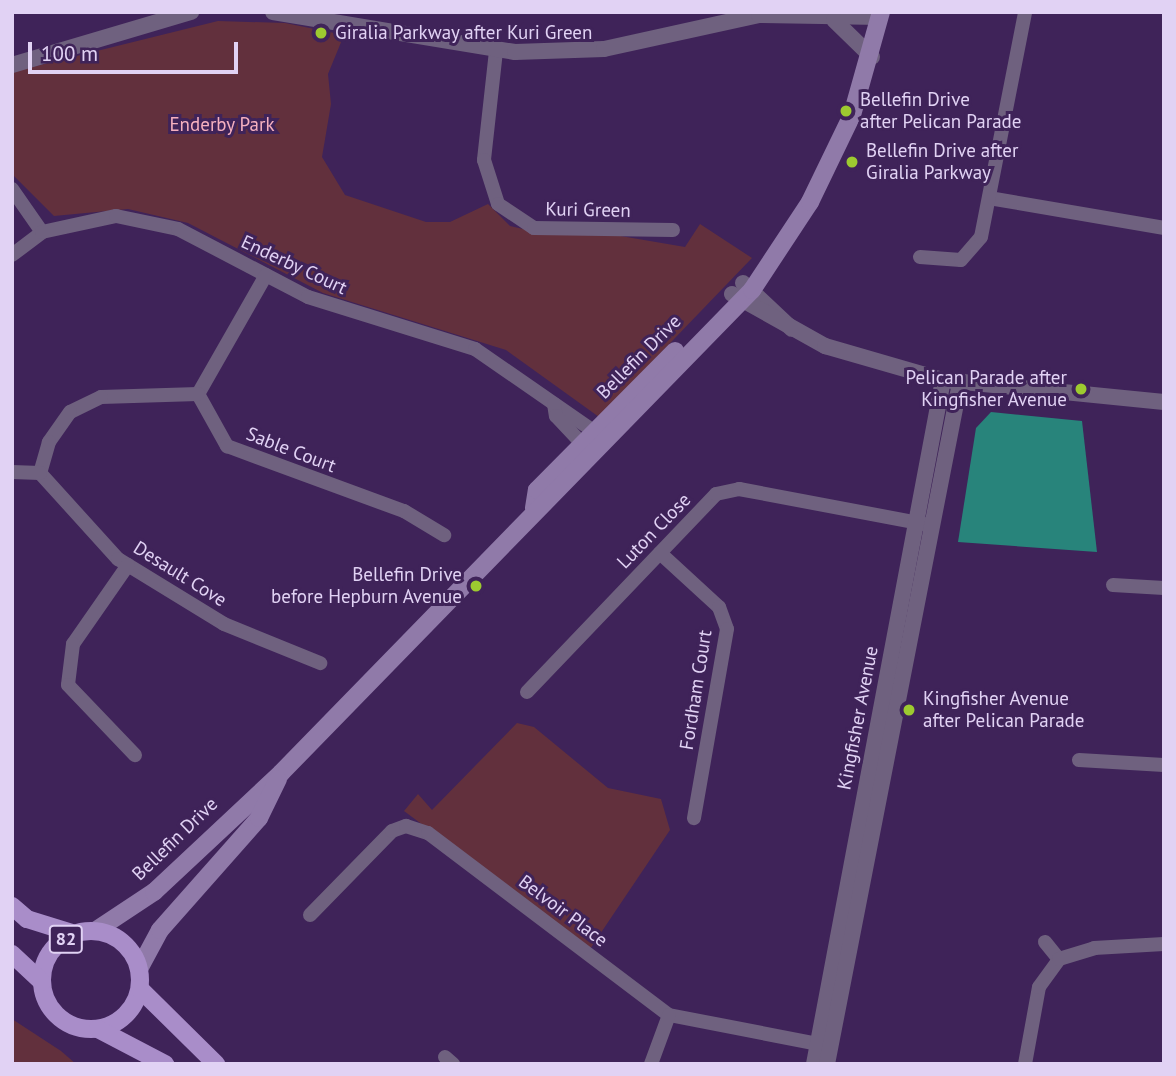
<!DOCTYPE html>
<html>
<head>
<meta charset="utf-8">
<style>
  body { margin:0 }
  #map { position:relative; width:1176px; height:1076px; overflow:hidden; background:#3f2359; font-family:"PT Sans",sans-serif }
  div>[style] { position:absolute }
  .green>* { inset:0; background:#62303d }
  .water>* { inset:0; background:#28847b }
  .minor>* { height:14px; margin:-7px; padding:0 7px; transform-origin:7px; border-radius:7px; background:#6f617f }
  .tertiary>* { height:16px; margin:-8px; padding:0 8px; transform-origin:8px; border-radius:8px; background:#6f617f }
  .secondary>* { height:18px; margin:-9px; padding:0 9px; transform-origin:9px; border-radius:9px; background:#907aa9 }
  .primary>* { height:18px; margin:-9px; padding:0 9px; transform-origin:9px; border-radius:9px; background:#a98dc9 }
  .primary>.ring { margin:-9px; padding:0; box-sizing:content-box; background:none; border:18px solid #a98dc9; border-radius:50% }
  .dots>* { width:19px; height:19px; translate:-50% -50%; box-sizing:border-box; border:4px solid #3f2359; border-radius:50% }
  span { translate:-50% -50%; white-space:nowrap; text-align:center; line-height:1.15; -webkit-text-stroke:6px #3f2359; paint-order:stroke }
  .shield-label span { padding:2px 5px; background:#3f2359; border:2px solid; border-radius:5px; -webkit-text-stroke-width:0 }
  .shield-label { font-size:18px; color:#e1d2f4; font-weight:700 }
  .poi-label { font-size:19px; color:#e1d2f4 }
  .left { translate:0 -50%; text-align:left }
  .right { translate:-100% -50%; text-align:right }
  .park-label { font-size:19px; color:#f5b0bf }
  .street-label { font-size:19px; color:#e1d2f4 }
  .frame { position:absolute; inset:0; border:14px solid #e1d2f4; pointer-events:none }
  .scale { position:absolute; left:28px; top:42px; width:210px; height:32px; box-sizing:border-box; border:4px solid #e1d2f4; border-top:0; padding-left:9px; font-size:21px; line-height:24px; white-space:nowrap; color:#e1d2f4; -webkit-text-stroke:5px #3f2359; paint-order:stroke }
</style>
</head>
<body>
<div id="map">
  <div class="green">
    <i style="clip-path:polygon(218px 21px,285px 23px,344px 35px,328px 74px,331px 104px,322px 157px,345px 195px,426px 222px,450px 222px,488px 204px,510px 226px,545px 234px,609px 234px,685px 247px,700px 224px,752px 258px,599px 417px,506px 350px,323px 293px,188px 223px,128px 209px,54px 216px,12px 174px,12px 72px)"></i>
    <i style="clip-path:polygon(517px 723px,534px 727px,608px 788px,661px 799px,670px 830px,590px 949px,404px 811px,418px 794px,432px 810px)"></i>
    <i style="clip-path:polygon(12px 1019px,61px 1051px,76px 1064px,12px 1064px)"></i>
  </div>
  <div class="water">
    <i style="clip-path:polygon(991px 412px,1082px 421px,1097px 552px,958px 542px,976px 428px)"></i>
  </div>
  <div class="minor">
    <i style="left:496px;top:51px;width:110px;rotate:96.3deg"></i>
    <i style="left:484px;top:160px;width:46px;rotate:72.3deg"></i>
    <i style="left:498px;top:204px;width:43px;rotate:33.7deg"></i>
    <i style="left:534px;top:228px;width:139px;rotate:0.8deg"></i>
    <i style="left:12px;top:189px;width:52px;rotate:55.1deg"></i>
    <i style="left:989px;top:198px;width:178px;rotate:9.7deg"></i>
    <i style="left:12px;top:255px;width:38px;rotate:-37deg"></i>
    <i style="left:42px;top:232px;width:76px;rotate:-12.2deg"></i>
    <i style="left:116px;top:216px;width:63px;rotate:11.8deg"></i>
    <i style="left:178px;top:229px;width:147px;rotate:27.6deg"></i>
    <i style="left:308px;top:297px;width:175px;rotate:17.3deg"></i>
    <i style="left:475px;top:349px;width:155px;rotate:34.7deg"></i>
    <i style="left:920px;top:257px;width:41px;rotate:4.2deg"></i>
    <i style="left:961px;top:260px;width:30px;rotate:-49deg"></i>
    <i style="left:981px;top:237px;width:229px;rotate:-78.9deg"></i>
    <i style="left:266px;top:275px;width:137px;rotate:119.7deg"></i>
    <i style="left:198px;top:394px;width:60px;rotate:60.9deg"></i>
    <i style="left:227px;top:446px;width:189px;rotate:20.2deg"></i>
    <i style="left:404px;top:511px;width:47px;rotate:31deg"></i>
    <i style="left:198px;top:394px;width:97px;rotate:178.2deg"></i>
    <i style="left:101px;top:397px;width:34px;rotate:154deg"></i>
    <i style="left:70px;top:412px;width:37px;rotate:125deg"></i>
    <i style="left:49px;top:442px;width:32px;rotate:106deg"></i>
    <i style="left:40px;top:473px;width:116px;rotate:47.8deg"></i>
    <i style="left:118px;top:559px;width:124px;rotate:31.5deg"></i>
    <i style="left:224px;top:624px;width:104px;rotate:22.1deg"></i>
    <i style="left:554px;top:404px;width:12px;rotate:81deg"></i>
    <i style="left:556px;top:416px;width:50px;rotate:46.6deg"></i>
    <i style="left:12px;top:472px;width:28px;rotate:2deg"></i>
    <i style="left:660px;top:553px;width:80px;rotate:42.5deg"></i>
    <i style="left:719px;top:607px;width:23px;rotate:70deg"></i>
    <i style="left:727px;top:629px;width:192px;rotate:99.9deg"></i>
    <i style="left:128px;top:565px;width:96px;rotate:124.8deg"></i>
    <i style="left:73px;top:644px;width:41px;rotate:97deg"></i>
    <i style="left:68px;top:685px;width:97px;rotate:46.3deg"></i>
    <i style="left:1113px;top:585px;width:51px;rotate:3.4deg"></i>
    <i style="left:527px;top:692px;width:274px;rotate:-46.3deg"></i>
    <i style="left:716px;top:494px;width:24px;rotate:-12deg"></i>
    <i style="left:739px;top:489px;width:189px;rotate:10.7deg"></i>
    <i style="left:1079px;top:760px;width:85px;rotate:3.4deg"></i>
    <i style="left:310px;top:915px;width:117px;rotate:-45.7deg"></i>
    <i style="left:392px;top:831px;width:15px;rotate:-20deg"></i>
    <i style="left:406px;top:826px;width:23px;rotate:18deg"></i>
    <i style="left:428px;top:833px;width:302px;rotate:37.1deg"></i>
    <i style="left:669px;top:1015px;width:163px;rotate:11deg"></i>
    <i style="left:1045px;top:942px;width:22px;rotate:51deg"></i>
    <i style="left:445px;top:1057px;width:11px;rotate:41deg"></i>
    <i style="left:651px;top:1064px;width:52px;rotate:-69.8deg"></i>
    <i style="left:1025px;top:1064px;width:78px;rotate:-79.7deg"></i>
    <i style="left:1039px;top:987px;width:34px;rotate:-54deg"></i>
    <i style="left:1059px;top:959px;width:37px;rotate:-17deg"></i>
    <i style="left:1094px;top:948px;width:70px;rotate:-3.3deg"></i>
  </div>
  <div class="tertiary">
    <i style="left:273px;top:12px;width:245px;rotate:9.4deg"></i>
    <i style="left:515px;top:52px;width:89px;rotate:-1.9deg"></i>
    <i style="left:604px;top:49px;width:159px;rotate:-12.4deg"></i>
    <i style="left:759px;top:15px;width:121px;rotate:0.9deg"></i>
    <i style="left:834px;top:20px;width:53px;rotate:44.2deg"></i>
    <i style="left:12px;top:65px;width:187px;rotate:-16.5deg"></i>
    <i style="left:743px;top:283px;width:67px;rotate:43.2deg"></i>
    <i style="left:732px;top:294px;width:107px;rotate:29.2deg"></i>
    <i style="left:825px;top:346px;width:123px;rotate:16.1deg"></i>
    <i style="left:943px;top:380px;width:222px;rotate:5.7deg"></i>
    <i style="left:814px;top:1064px;width:696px;rotate:-79.32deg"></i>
    <i style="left:827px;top:1064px;width:694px;rotate:-78.95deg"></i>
  </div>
  <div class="secondary">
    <i style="left:534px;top:508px;width:18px;rotate:-81deg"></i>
    <i style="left:537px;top:490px;width:196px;rotate:-45.2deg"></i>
    <i style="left:95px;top:931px;width:71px;rotate:-33.5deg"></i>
    <i style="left:154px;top:892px;width:174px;rotate:-43.1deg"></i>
    <i style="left:281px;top:773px;width:675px;rotate:-45.72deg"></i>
    <i style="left:752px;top:290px;width:105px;rotate:-56.6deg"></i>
    <i style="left:810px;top:202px;width:97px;rotate:-64.2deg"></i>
    <i style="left:852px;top:115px;width:107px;rotate:-74.3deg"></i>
    <i style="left:139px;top:969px;width:44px;rotate:-61.7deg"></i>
    <i style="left:160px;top:930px;width:149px;rotate:-48.5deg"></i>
    <i style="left:259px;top:818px;width:43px;rotate:-64deg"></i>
  </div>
  <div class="primary">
    <i style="left:12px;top:906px;width:20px;rotate:41deg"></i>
    <i style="left:27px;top:919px;width:50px;rotate:17.4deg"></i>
    <i class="ring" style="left:42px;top:931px;width:80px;height:80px"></i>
    <i style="left:12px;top:954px;width:41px;rotate:43deg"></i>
    <i style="left:140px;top:989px;width:107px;rotate:44.6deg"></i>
    <i style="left:98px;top:1029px;width:76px;rotate:27.6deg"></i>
  </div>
  <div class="dots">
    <i style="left:321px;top:33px;background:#9dca30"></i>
    <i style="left:846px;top:111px;background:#9dca30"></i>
    <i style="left:852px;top:162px;background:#9dca30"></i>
    <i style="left:1081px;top:389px;background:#9dca30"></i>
    <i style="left:476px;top:586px;background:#9dca30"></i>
    <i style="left:909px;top:710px;background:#9dca30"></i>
  </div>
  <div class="shield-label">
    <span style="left:66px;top:939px">82</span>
  </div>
  <div class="poi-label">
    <span class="left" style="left:335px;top:33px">Giralia Parkway after Kuri Green</span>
    <span class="left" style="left:860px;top:111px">Bellefin Drive<br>after Pelican Parade</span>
    <span class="left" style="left:866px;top:162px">Bellefin Drive after<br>Giralia Parkway</span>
    <span class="right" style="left:1067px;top:389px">Pelican Parade after<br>Kingfisher Avenue</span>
    <span class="right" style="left:462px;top:586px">Bellefin Drive<br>before Hepburn Avenue</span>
    <span class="left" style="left:923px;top:710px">Kingfisher Avenue<br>after Pelican Parade</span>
  </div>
  <div class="park-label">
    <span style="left:222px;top:125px">Enderby Park</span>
  </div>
  <div class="street-label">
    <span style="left:588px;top:210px;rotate:1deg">Kuri Green</span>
    <span style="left:294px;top:265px;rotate:25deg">Enderby Court</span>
    <span style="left:639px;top:357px;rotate:-45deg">Bellefin Drive</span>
    <span style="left:291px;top:450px;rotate:21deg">Sable Court</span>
    <span style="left:654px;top:531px;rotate:-46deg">Luton Close</span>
    <span style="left:180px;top:574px;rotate:32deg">Desault Cove</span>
    <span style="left:696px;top:690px;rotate:-81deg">Fordham Court</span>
    <span style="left:858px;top:718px;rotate:-79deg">Kingfisher Avenue</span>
    <span style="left:175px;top:839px;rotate:-44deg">Bellefin Drive</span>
    <span style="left:563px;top:911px;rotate:37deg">Belvoir Place</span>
  </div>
  <div class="frame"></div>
  <div class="scale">100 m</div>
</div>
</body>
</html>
